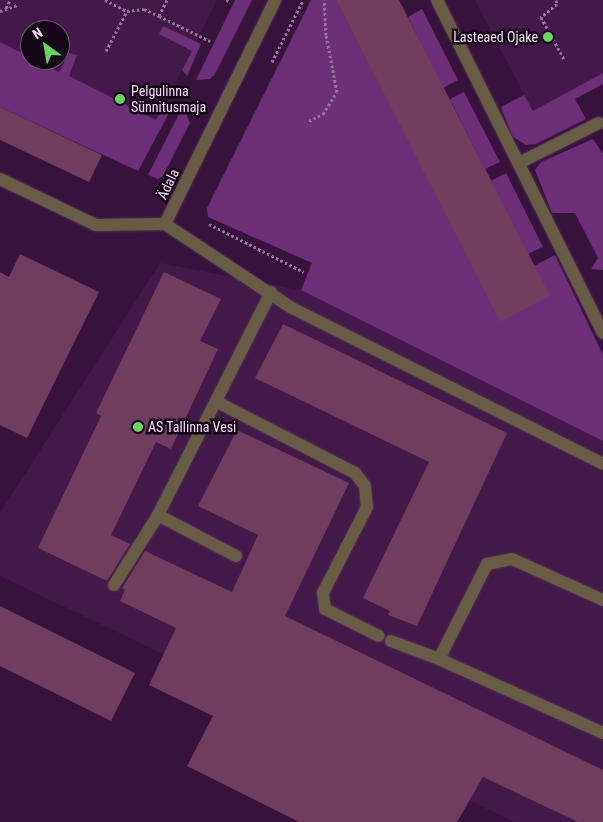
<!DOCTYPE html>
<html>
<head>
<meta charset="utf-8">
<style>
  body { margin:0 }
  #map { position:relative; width:603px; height:822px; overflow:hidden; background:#37123d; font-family:"Roboto Condensed",sans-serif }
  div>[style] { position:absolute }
  .built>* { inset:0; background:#431949 }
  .green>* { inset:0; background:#6d2f77 }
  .building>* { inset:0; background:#713d5e }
  .path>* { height:3px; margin-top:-1.5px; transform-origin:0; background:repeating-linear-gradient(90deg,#957699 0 2.5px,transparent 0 5px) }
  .roads { filter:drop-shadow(0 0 1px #522e57) drop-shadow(0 0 1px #522e57) }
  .lane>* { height:12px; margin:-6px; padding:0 6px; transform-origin:6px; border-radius:6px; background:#685c45 }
  .street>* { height:12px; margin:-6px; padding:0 6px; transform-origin:6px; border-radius:6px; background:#685c45 }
  .dots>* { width:14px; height:14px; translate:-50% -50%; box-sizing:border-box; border:2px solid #160718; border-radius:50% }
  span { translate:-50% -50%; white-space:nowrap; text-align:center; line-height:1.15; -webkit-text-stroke:5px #160718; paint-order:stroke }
  .poi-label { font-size:14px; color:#f5ddf8 }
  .right { translate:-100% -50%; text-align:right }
  .left { translate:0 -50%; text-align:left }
  .street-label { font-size:14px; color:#f5ddf8 }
  .north { position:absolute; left:20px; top:20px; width:50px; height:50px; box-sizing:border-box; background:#160718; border:1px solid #6f5d72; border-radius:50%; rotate:328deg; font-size:14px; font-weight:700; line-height:20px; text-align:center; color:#f5ddf8 }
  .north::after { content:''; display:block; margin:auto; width:18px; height:22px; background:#6bd363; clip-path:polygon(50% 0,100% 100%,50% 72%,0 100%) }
</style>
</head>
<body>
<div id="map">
  <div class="built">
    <i style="clip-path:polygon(evenodd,0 0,217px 0,148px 138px,0 60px,0 0,30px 30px,60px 30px,60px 60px,30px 60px,30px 30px)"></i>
    <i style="clip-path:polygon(475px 0,603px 0,603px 73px,533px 112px)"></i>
    <i style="clip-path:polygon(160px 263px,301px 290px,603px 435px,603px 822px,514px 822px,0 576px,0 513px)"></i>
  </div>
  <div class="green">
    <i style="clip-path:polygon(235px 0,252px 0,215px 74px,210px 79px,196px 80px)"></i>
    <i style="clip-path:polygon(311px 0,336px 0,500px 321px,549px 296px,534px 266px,555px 255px,603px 355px,603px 441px,301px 290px,312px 263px,208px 217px,207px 208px)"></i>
    <i style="clip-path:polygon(422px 9px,458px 80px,443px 88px,408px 17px)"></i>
    <i style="clip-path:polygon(163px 26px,201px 44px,187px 76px,182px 70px,192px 51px,159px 34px)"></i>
    <i style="clip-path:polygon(0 42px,30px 57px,30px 60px,59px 72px,69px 53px,77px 55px,69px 76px,156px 120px,166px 101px,175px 102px,138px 171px,0 107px)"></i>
    <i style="clip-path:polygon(603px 73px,603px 84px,575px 99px,586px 119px,536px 144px,526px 145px,512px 136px,501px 107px,524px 95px,533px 111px)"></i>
    <i style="clip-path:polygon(464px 92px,500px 162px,485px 169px,450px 99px)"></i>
    <i style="clip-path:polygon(183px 106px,190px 123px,163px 176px,158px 179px,148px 175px)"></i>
    <i style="clip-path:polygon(593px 139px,603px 154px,603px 270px,591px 269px,598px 258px,575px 213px,552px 213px,535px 170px,541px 162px)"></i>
    <i style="clip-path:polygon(506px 173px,543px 247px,528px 254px,491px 181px)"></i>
  </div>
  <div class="building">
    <i style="clip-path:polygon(336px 0,399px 0,550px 296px,500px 322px)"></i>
    <i style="clip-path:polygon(0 107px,102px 155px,89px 182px,0 140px)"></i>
    <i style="clip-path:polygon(20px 254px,99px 292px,27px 438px,0 425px,0 272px,9px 277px)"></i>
    <i style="clip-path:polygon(164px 272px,221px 299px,200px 341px,218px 349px,171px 449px,156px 442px,111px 535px,130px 544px,107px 581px,38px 548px,101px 416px,96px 413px)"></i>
    <i style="clip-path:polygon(283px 324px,507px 433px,417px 626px,388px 615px,390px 611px,363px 598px,429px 462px,255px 378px)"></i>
    <i style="clip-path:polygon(237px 430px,349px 483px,285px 616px,603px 770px,603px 822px,578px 822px,483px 777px,457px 822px,299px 822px,187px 766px,213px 716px,149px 685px,176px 628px,120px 601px,125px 590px,122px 588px,145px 551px,232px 592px,258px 535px,198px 506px)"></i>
    <i style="clip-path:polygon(0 606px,135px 673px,111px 721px,0 666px)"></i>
  </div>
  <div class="path">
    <i style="left:105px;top:0;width:25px;rotate:27deg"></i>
    <i style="left:127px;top:11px;width:17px;rotate:-7deg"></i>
    <i style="left:144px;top:9px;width:17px;rotate:25deg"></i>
    <i style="left:167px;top:0;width:18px;rotate:117deg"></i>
    <i style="left:159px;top:16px;width:57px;rotate:26.1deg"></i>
    <i style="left:226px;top:0;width:3px;rotate:18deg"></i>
    <i style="left:556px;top:0;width:4px;rotate:76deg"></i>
    <i style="left:557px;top:4px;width:21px;rotate:141deg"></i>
    <i style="left:541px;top:17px;width:50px;rotate:61.4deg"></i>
    <i style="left:6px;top:8px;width:9px;rotate:-63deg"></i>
    <i style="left:0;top:11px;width:18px;rotate:-19deg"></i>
    <i style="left:106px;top:51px;width:45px;rotate:-62.3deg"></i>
    <i style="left:272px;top:62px;width:69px;rotate:-63.4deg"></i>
    <i style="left:309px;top:121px;width:16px;rotate:-27deg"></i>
    <i style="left:323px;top:114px;width:26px;rotate:-58deg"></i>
    <i style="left:337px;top:92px;width:58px;rotate:-100.9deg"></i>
    <i style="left:326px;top:35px;width:35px;rotate:-93deg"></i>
    <i style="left:209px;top:224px;width:106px;rotate:26.8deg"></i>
  </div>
  <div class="roads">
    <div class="lane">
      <i style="left:519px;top:163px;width:89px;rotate:-26.6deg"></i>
      <i style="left:165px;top:224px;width:152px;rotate:33.5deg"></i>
      <i style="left:292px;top:308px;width:348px;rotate:26.6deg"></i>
      <i style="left:217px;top:402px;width:155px;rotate:27.2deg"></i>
      <i style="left:355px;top:473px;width:16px;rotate:52deg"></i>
      <i style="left:365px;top:486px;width:21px;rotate:85deg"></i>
      <i style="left:367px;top:507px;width:97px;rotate:117.1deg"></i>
      <i style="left:323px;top:593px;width:16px;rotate:83deg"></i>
      <i style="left:325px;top:609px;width:60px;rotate:26.6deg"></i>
      <i style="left:236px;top:556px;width:88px;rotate:-152.3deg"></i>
      <i style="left:158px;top:515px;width:250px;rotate:-63.1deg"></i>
      <i style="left:114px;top:585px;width:83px;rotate:-57.8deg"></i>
      <i style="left:391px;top:641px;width:51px;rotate:20.6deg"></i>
      <i style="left:439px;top:659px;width:180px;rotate:24.3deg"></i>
      <i style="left:439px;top:659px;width:106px;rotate:-63.2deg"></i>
      <i style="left:487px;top:564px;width:25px;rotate:-11deg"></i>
      <i style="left:512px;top:559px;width:100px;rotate:24.3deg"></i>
    </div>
    <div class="street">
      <i style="left:437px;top:0;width:372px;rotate:63.5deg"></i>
      <i style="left:0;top:179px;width:106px;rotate:25.6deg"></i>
      <i style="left:96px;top:225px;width:69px;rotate:-0.8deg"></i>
      <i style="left:165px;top:224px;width:250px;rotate:-63.8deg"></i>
    </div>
  </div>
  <div class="dots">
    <i style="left:548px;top:37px;background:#6bd363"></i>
    <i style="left:120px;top:99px;background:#6bd363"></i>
    <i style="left:138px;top:427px;background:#6bd363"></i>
  </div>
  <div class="poi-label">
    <span class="right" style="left:538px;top:37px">Lasteaed Ojake</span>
    <span class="left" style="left:131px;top:99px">Pelgulinna<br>Sünnitusmaja</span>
    <span class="left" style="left:148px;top:427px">AS Tallinna Vesi</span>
  </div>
  <div class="street-label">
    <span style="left:168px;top:184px;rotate:-64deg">Ädala</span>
  </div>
  <div class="north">N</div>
</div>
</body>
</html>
